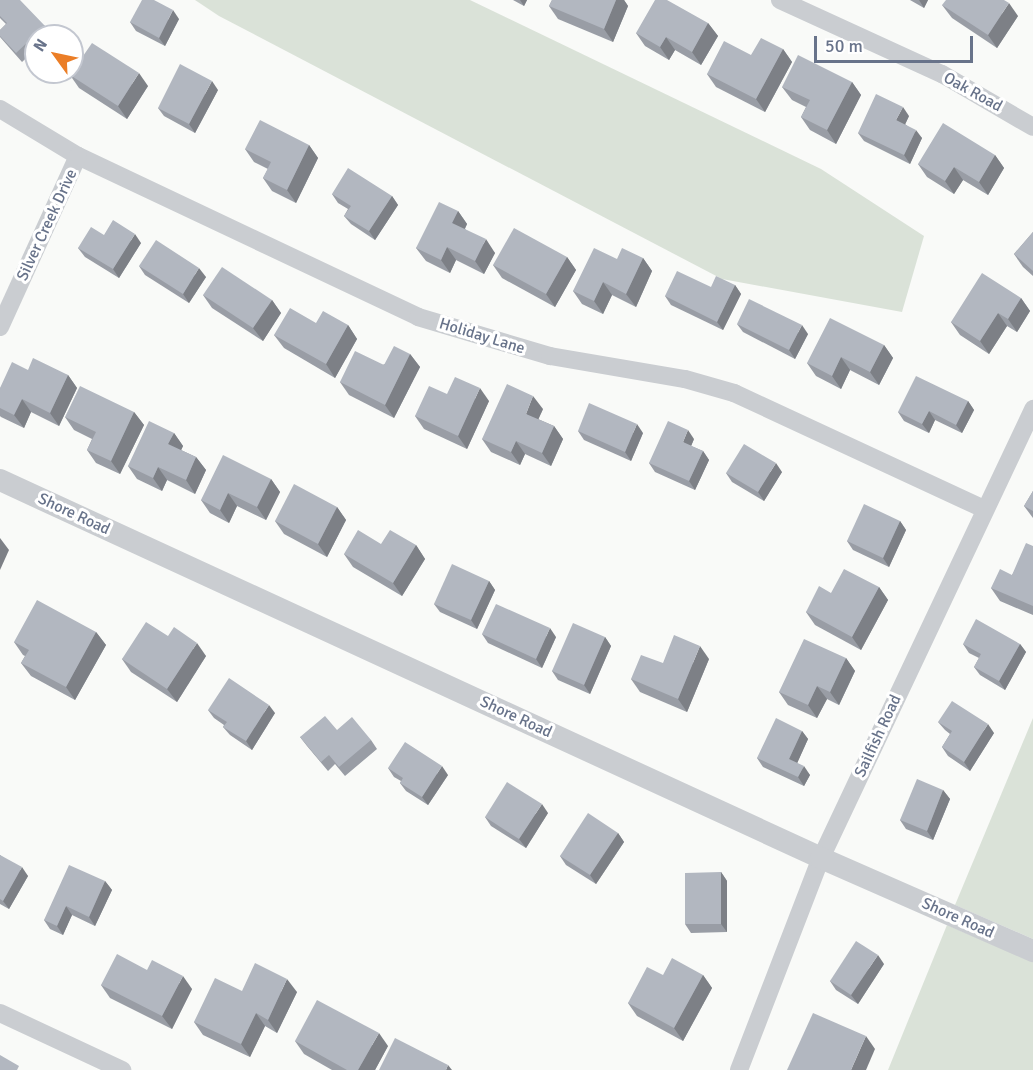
<!DOCTYPE html>
<html>
<head>
<meta charset="utf-8">
<style>
  body { margin:0 }
  #map { position:relative; width:1033px; height:1070px; overflow:hidden; background:#f9faf8; font-family:Signika,sans-serif }
  div>[style] { position:absolute }
  .green>* { inset:0; background:#dae2d8 }
  .minor>* { height:18px; margin:-9px; padding:0 9px; transform-origin:9px; border-radius:9px; background:#cacdd1 }
  .tertiary>* { height:22px; margin:-11px; padding:0 11px; transform-origin:11px; border-radius:11px; background:#cacdd1 }
  .wall>* { inset:0; background:#999da5 }
  .shaded-wall>* { inset:0; background:#7d8086 }
  .building>* { inset:0; background:#b2b7c0 }
  span { translate:-50% -50%; white-space:nowrap; text-align:center; line-height:1.15; -webkit-text-stroke:6px #fff; paint-order:stroke }
  .street-label { font-size:16px; color:#68738a }
  .north { position:absolute; left:24px; top:24px; width:60px; height:60px; box-sizing:border-box; background:#fff; border:2px solid #c3c7d0; border-radius:50%; rotate:303deg; font-size:16px; font-weight:700; line-height:24px; text-align:center; color:#68738a }
  .north::after { content:''; display:block; margin:auto; width:21px; height:27px; background:#eb7e27; clip-path:polygon(50% 0,100% 100%,50% 72%,0 100%) }
  .scale { position:absolute; left:814px; top:36px; width:159px; height:27px; box-sizing:border-box; border:3px solid #68738a; border-top:0; padding-left:8px; font-size:18px; line-height:21px; white-space:nowrap; color:#68738a; -webkit-text-stroke:4px #fff; paint-order:stroke }
</style>
</head>
<body>
<div id="map">
  <div class="green">
    <i style="clip-path:polygon(195px 0,470px 0,821px 169px,924px 236px,902px 312px,722px 279px,219px 16px)"></i>
    <i style="clip-path:polygon(1033px 718px,1033px 939px,955px 905px)"></i>
    <i style="clip-path:polygon(947px 925px,1033px 962px,1033px 1070px,888px 1070px)"></i>
  </div>
  <div class="minor">
    <i style="left:780px;top:0;width:178px;rotate:24.6deg"></i>
    <i style="left:942px;top:74px;width:105px;rotate:30.2deg"></i>
    <i style="left:0;top:109px;width:91px;rotate:31.1deg"></i>
    <i style="left:78px;top:156px;width:376px;rotate:25.3deg"></i>
    <i style="left:418px;top:317px;width:138px;rotate:16.5deg"></i>
    <i style="left:550px;top:356px;width:137px;rotate:9.7deg"></i>
    <i style="left:685px;top:379px;width:51px;rotate:15.9deg"></i>
    <i style="left:734px;top:393px;width:276px;rotate:24.9deg"></i>
    <i style="left:0;top:327px;width:188px;rotate:-65.5deg"></i>
    <i style="left:0;top:1013px;width:135px;rotate:25deg"></i>
    <i style="left:739px;top:1070px;width:227px;rotate:-68.9deg"></i>
    <i style="left:821px;top:858px;width:497px;rotate:-64.7deg"></i>
  </div>
  <div class="tertiary">
    <i style="left:0;top:480px;width:904px;rotate:24.72deg"></i>
    <i style="left:821px;top:858px;width:232px;rotate:23.7deg"></i>
  </div>
  <div class="wall">
    <i style="clip-path:polygon(0 0,45px 26px,51px 35px,50px 36px,36px 36px,36px 49px,22px 62px,0 37px,0 30px,6px 24px,0 18px)"></i>
    <i style="clip-path:polygon(513px 0,527px 0,524px 6px)"></i>
    <i style="clip-path:polygon(552px 0,624px 0,628px 6px,613px 42px,558px 19px,549px 6px)"></i>
    <i style="clip-path:polygon(910px 0,928px 0,924px 8px)"></i>
    <i style="clip-path:polygon(942px 5px,1018px 16px,997px 48px,952px 18px)"></i>
    <i style="clip-path:polygon(179px 19px,165px 46px,136px 31px,130px 22px)"></i>
    <i style="clip-path:polygon(708px 23px,718px 36px,701px 65px,675px 50px,669px 60px,645px 46px,636px 33px)"></i>
    <i style="clip-path:polygon(783px 49px,792px 62px,765px 112px,716px 87px,707px 74px,751px 55px)"></i>
    <i style="clip-path:polygon(70px 75px,148px 86px,127px 119px,79px 88px)"></i>
    <i style="clip-path:polygon(852px 82px,861px 95px,836px 144px,810px 130px,801px 117px,806px 107px,792px 100px,782px 87px)"></i>
    <i style="clip-path:polygon(218px 90px,195px 133px,164px 116px,158px 108px)"></i>
    <i style="clip-path:polygon(909px 116px,905px 124px,922px 138px,910px 164px,864px 141px,858px 133px)"></i>
    <i style="clip-path:polygon(309px 145px,318px 158px,296px 203px,272px 191px,263px 178px,268px 169px,254px 162px,245px 149px)"></i>
    <i style="clip-path:polygon(995px 155px,1004px 168px,988px 195px,963px 180px,954px 194px,927px 177px,918px 164px)"></i>
    <i style="clip-path:polygon(332px 194px,392px 196px,398px 205px,375px 240px,351px 224px,344px 216px,348px 209px,338px 203px)"></i>
    <i style="clip-path:polygon(458px 211px,467px 224px,465px 229px,495px 253px,484px 274px,456px 260px,450px 273px,426px 261px,416px 248px)"></i>
    <i style="clip-path:polygon(1033px 232px,1033px 276px,1023px 267px,1014px 254px)"></i>
    <i style="clip-path:polygon(104px 235px,141px 243px,119px 278px,85px 257px,78px 248px)"></i>
    <i style="clip-path:polygon(567px 257px,576px 270px,555px 307px,502px 278px,493px 265px)"></i>
    <i style="clip-path:polygon(643px 258px,652px 271px,636px 307px,612px 295px,603px 314px,582px 304px,573px 291px,617px 259px)"></i>
    <i style="clip-path:polygon(139px 266px,206px 277px,189px 303px,145px 275px)"></i>
    <i style="clip-path:polygon(735px 285px,741px 294px,723px 330px,671px 305px,665px 296px,711px 287px)"></i>
    <i style="clip-path:polygon(203px 295px,272px 300px,281px 313px,263px 341px,212px 308px)"></i>
    <i style="clip-path:polygon(1021px 298px,1030px 311px,1017px 332px,1007px 326px,989px 354px,960px 335px,951px 322px)"></i>
    <i style="clip-path:polygon(316px 323px,348px 325px,357px 339px,335px 378px,284px 348px,274px 335px)"></i>
    <i style="clip-path:polygon(737px 324px,808px 334px,795px 359px,743px 332px)"></i>
    <i style="clip-path:polygon(884px 345px,893px 358px,879px 385px,850px 370px,841px 389px,816px 376px,807px 363px)"></i>
    <i style="clip-path:polygon(410px 354px,420px 367px,394px 418px,349px 395px,340px 382px)"></i>
    <i style="clip-path:polygon(28px 370px,68px 375px,77px 388px,59px 426px,31px 412px,24px 428px,1px 417px,0 416px,0 388px)"></i>
    <i style="clip-path:polygon(447px 394px,489px 401px,467px 449px,424px 429px,415px 416px)"></i>
    <i style="clip-path:polygon(968px 401px,974px 410px,962px 433px,935px 420px,929px 433px,904px 421px,898px 412px)"></i>
    <i style="clip-path:polygon(543px 409px,538px 419px,554px 426px,563px 439px,551px 466px,525px 454px,520px 465px,491px 452px,482px 439px)"></i>
    <i style="clip-path:polygon(134px 412px,144px 425px,120px 474px,96px 463px,87px 450px,92px 439px,74px 430px,65px 417px)"></i>
    <i style="clip-path:polygon(578px 431px,643px 433px,631px 461px,584px 440px)"></i>
    <i style="clip-path:polygon(174px 433px,183px 446px,181px 450px,196px 457px,206px 470px,195px 494px,167px 480px,162px 491px,137px 479px,128px 466px)"></i>
    <i style="clip-path:polygon(694px 439px,691px 446px,703px 451px,709px 460px,695px 490px,655px 472px,649px 463px)"></i>
    <i style="clip-path:polygon(782px 472px,764px 501px,732px 482px,726px 473px)"></i>
    <i style="clip-path:polygon(271px 479px,280px 492px,266px 520px,237px 506px,229px 523px,210px 513px,201px 500px)"></i>
    <i style="clip-path:polygon(1033px 491px,1033px 518px,1024px 506px)"></i>
    <i style="clip-path:polygon(337px 507px,346px 520px,327px 557px,284px 534px,275px 521px)"></i>
    <i style="clip-path:polygon(900px 521px,906px 530px,889px 567px,853px 550px,847px 541px)"></i>
    <i style="clip-path:polygon(381px 544px,416px 545px,425px 559px,402px 596px,353px 567px,344px 554px)"></i>
    <i style="clip-path:polygon(1033px 546px,1033px 615px,1000px 601px,991px 588px,1012px 575px)"></i>
    <i style="clip-path:polygon(489px 581px,495px 590px,477px 629px,440px 612px,434px 604px)"></i>
    <i style="clip-path:polygon(879px 587px,888px 600px,861px 650px,815px 625px,806px 612px,831px 593px)"></i>
    <i style="clip-path:polygon(96px 632px,106px 645px,75px 700px,31px 676px,21px 663px,25px 656px,23px 655px,14px 642px)"></i>
    <i style="clip-path:polygon(482px 634px,556px 637px,542px 668px,488px 643px)"></i>
    <i style="clip-path:polygon(168px 636px,206px 656px,177px 702px,131px 672px,122px 659px)"></i>
    <i style="clip-path:polygon(605px 637px,611px 646px,590px 694px,558px 680px,552px 671px)"></i>
    <i style="clip-path:polygon(963px 644px,1020px 644px,1026px 652px,1005px 690px,980px 675px,974px 667px,979px 658px,969px 653px)"></i>
    <i style="clip-path:polygon(846px 658px,855px 671px,839px 705px,827px 699px,817px 718px,788px 705px,779px 692px)"></i>
    <i style="clip-path:polygon(709px 659px,687px 712px,640px 692px,631px 679px)"></i>
    <i style="clip-path:polygon(208px 710px,275px 713px,252px 750px,230px 735px,223px 727px,224px 725px,214px 718px)"></i>
    <i style="clip-path:polygon(938px 722px,994px 733px,970px 771px,948px 756px,942px 747px,950px 734px,945px 730px)"></i>
    <i style="clip-path:polygon(337px 730px,371px 740px,377px 749px,345px 776px,335px 764px,328px 771px,307px 746px,300px 737px)"></i>
    <i style="clip-path:polygon(802px 731px,808px 739px,797px 763px,810px 775px,804px 786px,763px 767px,757px 758px)"></i>
    <i style="clip-path:polygon(388px 768px,448px 775px,428px 805px,406px 791px,400px 783px,401px 781px,394px 777px)"></i>
    <i style="clip-path:polygon(943px 790px,950px 799px,933px 840px,906px 829px,900px 820px)"></i>
    <i style="clip-path:polygon(548px 813px,526px 848px,491px 826px,485px 817px)"></i>
    <i style="clip-path:polygon(618px 833px,624px 842px,596px 884px,566px 865px,560px 856px)"></i>
    <i style="clip-path:polygon(0 855px,28px 876px,9px 909px,0 904px)"></i>
    <i style="clip-path:polygon(721px 872px,727px 881px,727px 932px,691px 933px,685px 924px)"></i>
    <i style="clip-path:polygon(105px 881px,112px 890px,95px 926px,72px 915px,63px 935px,50px 929px,44px 920px)"></i>
    <i style="clip-path:polygon(884px 964px,858px 1004px,836px 990px,830px 981px)"></i>
    <i style="clip-path:polygon(147px 970px,192px 989px,172px 1029px,110px 998px,101px 985px)"></i>
    <i style="clip-path:polygon(663px 975px,703px 975px,712px 988px,683px 1041px,637px 1016px,628px 1003px)"></i>
    <i style="clip-path:polygon(242px 991px,297px 992px,277px 1033px,265px 1026px,250px 1057px,203px 1035px,194px 1022px)"></i>
    <i style="clip-path:polygon(295px 1041px,388px 1046px,375px 1070px,332px 1070px,304px 1054px)"></i>
  </div>
  <div class="shaded-wall">
    <i style="clip-path:polygon(520px 0,527px 0,524px 6px)"></i>
    <i style="clip-path:polygon(616px 0,624px 0,628px 6px,613px 42px,604px 29px)"></i>
    <i style="clip-path:polygon(919px 0,928px 0,924px 8px)"></i>
    <i style="clip-path:polygon(1009px 3px,1018px 16px,997px 48px,988px 35px)"></i>
    <i style="clip-path:polygon(173px 10px,179px 19px,165px 46px,159px 38px)"></i>
    <i style="clip-path:polygon(708px 23px,718px 36px,701px 65px,692px 52px)"></i>
    <i style="clip-path:polygon(666px 37px,675px 50px,669px 60px,660px 47px)"></i>
    <i style="clip-path:polygon(783px 49px,792px 62px,765px 112px,756px 99px)"></i>
    <i style="clip-path:polygon(139px 73px,148px 86px,127px 119px,118px 106px)"></i>
    <i style="clip-path:polygon(212px 81px,218px 90px,195px 133px,189px 124px)"></i>
    <i style="clip-path:polygon(852px 82px,861px 95px,836px 144px,827px 130px)"></i>
    <i style="clip-path:polygon(903px 107px,909px 116px,903px 129px,896px 120px)"></i>
    <i style="clip-path:polygon(916px 130px,922px 138px,910px 164px,904px 155px)"></i>
    <i style="clip-path:polygon(309px 145px,318px 158px,296px 203px,287px 190px)"></i>
    <i style="clip-path:polygon(995px 155px,1004px 168px,988px 195px,979px 182px)"></i>
    <i style="clip-path:polygon(954px 167px,963px 180px,954px 194px,945px 181px)"></i>
    <i style="clip-path:polygon(392px 196px,398px 205px,375px 240px,369px 231px)"></i>
    <i style="clip-path:polygon(458px 211px,467px 224px,461px 236px,452px 223px)"></i>
    <i style="clip-path:polygon(135px 234px,141px 243px,119px 278px,113px 269px)"></i>
    <i style="clip-path:polygon(486px 239px,495px 253px,484px 274px,475px 261px)"></i>
    <i style="clip-path:polygon(447px 247px,456px 260px,450px 273px,441px 260px)"></i>
    <i style="clip-path:polygon(567px 257px,576px 270px,555px 307px,546px 294px)"></i>
    <i style="clip-path:polygon(643px 258px,652px 271px,636px 307px,626px 294px)"></i>
    <i style="clip-path:polygon(199px 268px,206px 277px,189px 303px,183px 294px)"></i>
    <i style="clip-path:polygon(603px 282px,612px 295px,603px 314px,594px 301px)"></i>
    <i style="clip-path:polygon(735px 285px,741px 294px,723px 330px,717px 322px)"></i>
    <i style="clip-path:polygon(1021px 298px,1030px 311px,1017px 332px,1008px 319px)"></i>
    <i style="clip-path:polygon(272px 300px,281px 313px,263px 341px,253px 328px)"></i>
    <i style="clip-path:polygon(998px 313px,1007px 326px,989px 354px,980px 341px)"></i>
    <i style="clip-path:polygon(348px 325px,357px 339px,335px 378px,326px 364px)"></i>
    <i style="clip-path:polygon(802px 325px,808px 334px,795px 359px,789px 350px)"></i>
    <i style="clip-path:polygon(884px 345px,893px 358px,879px 385px,870px 372px)"></i>
    <i style="clip-path:polygon(410px 354px,420px 367px,394px 418px,385px 405px)"></i>
    <i style="clip-path:polygon(841px 357px,850px 370px,841px 389px,832px 376px)"></i>
    <i style="clip-path:polygon(68px 375px,77px 388px,59px 426px,50px 413px)"></i>
    <i style="clip-path:polygon(480px 388px,489px 401px,467px 449px,458px 436px)"></i>
    <i style="clip-path:polygon(533px 396px,543px 409px,535px 427px,526px 414px)"></i>
    <i style="clip-path:polygon(22px 399px,31px 412px,24px 428px,14px 415px)"></i>
    <i style="clip-path:polygon(968px 401px,974px 410px,962px 433px,956px 425px)"></i>
    <i style="clip-path:polygon(929px 411px,935px 420px,929px 433px,922px 424px)"></i>
    <i style="clip-path:polygon(134px 412px,144px 425px,120px 474px,111px 461px)"></i>
    <i style="clip-path:polygon(637px 424px,643px 433px,631px 461px,625px 452px)"></i>
    <i style="clip-path:polygon(554px 426px,563px 439px,551px 466px,542px 453px)"></i>
    <i style="clip-path:polygon(688px 430px,694px 439px,689px 451px,683px 442px)"></i>
    <i style="clip-path:polygon(174px 433px,183px 446px,178px 457px,168px 444px)"></i>
    <i style="clip-path:polygon(516px 441px,525px 454px,520px 465px,511px 452px)"></i>
    <i style="clip-path:polygon(703px 451px,709px 460px,695px 490px,689px 481px)"></i>
    <i style="clip-path:polygon(196px 457px,206px 470px,195px 494px,186px 480px)"></i>
    <i style="clip-path:polygon(776px 463px,782px 472px,764px 501px,758px 492px)"></i>
    <i style="clip-path:polygon(158px 467px,167px 480px,162px 491px,153px 478px)"></i>
    <i style="clip-path:polygon(271px 479px,280px 492px,266px 520px,257px 507px)"></i>
    <i style="clip-path:polygon(228px 493px,237px 506px,229px 523px,220px 510px)"></i>
    <i style="clip-path:polygon(337px 507px,346px 520px,327px 557px,318px 544px)"></i>
    <i style="clip-path:polygon(900px 521px,906px 530px,889px 567px,883px 558px)"></i>
    <i style="clip-path:polygon(0 538px,9px 550px,0 570px)"></i>
    <i style="clip-path:polygon(416px 545px,425px 559px,402px 596px,393px 583px)"></i>
    <i style="clip-path:polygon(489px 581px,495px 590px,477px 629px,471px 620px)"></i>
    <i style="clip-path:polygon(879px 587px,888px 600px,861px 650px,852px 637px)"></i>
    <i style="clip-path:polygon(550px 628px,556px 637px,542px 668px,536px 659px)"></i>
    <i style="clip-path:polygon(96px 632px,106px 645px,75px 700px,66px 687px)"></i>
    <i style="clip-path:polygon(605px 637px,611px 646px,590px 694px,584px 685px)"></i>
    <i style="clip-path:polygon(197px 643px,206px 656px,177px 702px,167px 689px)"></i>
    <i style="clip-path:polygon(1020px 644px,1026px 652px,1005px 690px,999px 681px)"></i>
    <i style="clip-path:polygon(700px 646px,709px 659px,687px 712px,678px 699px)"></i>
    <i style="clip-path:polygon(846px 658px,855px 671px,839px 705px,830px 692px)"></i>
    <i style="clip-path:polygon(817px 686px,827px 699px,817px 718px,808px 705px)"></i>
    <i style="clip-path:polygon(269px 705px,275px 713px,252px 750px,246px 741px)"></i>
    <i style="clip-path:polygon(988px 724px,994px 733px,970px 771px,964px 762px)"></i>
    <i style="clip-path:polygon(802px 731px,808px 739px,795px 768px,789px 759px)"></i>
    <i style="clip-path:polygon(442px 766px,448px 775px,428px 805px,422px 797px)"></i>
    <i style="clip-path:polygon(804px 766px,810px 775px,804px 786px,798px 777px)"></i>
    <i style="clip-path:polygon(943px 790px,950px 799px,933px 840px,927px 831px)"></i>
    <i style="clip-path:polygon(542px 804px,548px 813px,526px 848px,519px 839px)"></i>
    <i style="clip-path:polygon(618px 833px,624px 842px,596px 884px,590px 875px)"></i>
    <i style="clip-path:polygon(22px 867px,28px 876px,9px 909px,3px 901px)"></i>
    <i style="clip-path:polygon(721px 872px,727px 881px,727px 932px,721px 924px)"></i>
    <i style="clip-path:polygon(105px 881px,112px 890px,95px 926px,89px 917px)"></i>
    <i style="clip-path:polygon(66px 906px,72px 915px,63px 935px,57px 926px)"></i>
    <i style="clip-path:polygon(878px 955px,884px 964px,858px 1004px,851px 995px)"></i>
    <i style="clip-path:polygon(703px 975px,712px 988px,683px 1041px,674px 1028px)"></i>
    <i style="clip-path:polygon(183px 976px,192px 989px,172px 1029px,162px 1016px)"></i>
    <i style="clip-path:polygon(287px 979px,297px 992px,277px 1033px,268px 1020px)"></i>
    <i style="clip-path:polygon(256px 1013px,265px 1026px,250px 1057px,241px 1044px)"></i>
    <i style="clip-path:polygon(379px 1033px,388px 1046px,375px 1070px,358px 1070px)"></i>
    <i style="clip-path:polygon(866px 1036px,875px 1049px,866px 1070px,851px 1070px)"></i>
    <i style="clip-path:polygon(448px 1065px,452px 1070px,446px 1070px)"></i>
  </div>
  <div class="building">
    <i style="clip-path:polygon(0 0,20px 0,45px 26px,16px 53px,0 36px,0 30px,7px 23px,0 16px)"></i>
    <i style="clip-path:polygon(142px 0,154px 0,173px 10px,159px 38px,130px 22px)"></i>
    <i style="clip-path:polygon(552px 0,616px 0,604px 29px,549px 6px)"></i>
    <i style="clip-path:polygon(655px 0,667px 0,708px 23px,692px 52px,666px 37px,660px 47px,636px 33px)"></i>
    <i style="clip-path:polygon(946px 0,1004px 0,1009px 3px,988px 35px,942px 5px)"></i>
    <i style="clip-path:polygon(761px 38px,783px 49px,756px 99px,707px 74px,724px 41px,751px 55px)"></i>
    <i style="clip-path:polygon(92px 43px,139px 73px,118px 106px,70px 75px)"></i>
    <i style="clip-path:polygon(798px 55px,852px 82px,827px 130px,801px 117px,810px 100px,782px 87px)"></i>
    <i style="clip-path:polygon(180px 64px,212px 81px,189px 124px,158px 108px)"></i>
    <i style="clip-path:polygon(876px 94px,903px 107px,896px 120px,916px 130px,904px 155px,858px 133px)"></i>
    <i style="clip-path:polygon(260px 120px,309px 145px,287px 190px,263px 178px,271px 162px,245px 149px)"></i>
    <i style="clip-path:polygon(943px 123px,995px 155px,979px 182px,954px 167px,945px 181px,918px 164px)"></i>
    <i style="clip-path:polygon(348px 168px,392px 196px,369px 231px,344px 216px,351px 206px,332px 194px)"></i>
    <i style="clip-path:polygon(439px 202px,458px 211px,452px 223px,486px 239px,475px 261px,447px 247px,441px 260px,416px 248px)"></i>
    <i style="clip-path:polygon(113px 220px,135px 234px,113px 269px,78px 248px,91px 227px,104px 235px)"></i>
    <i style="clip-path:polygon(514px 228px,567px 257px,546px 294px,493px 265px)"></i>
    <i style="clip-path:polygon(1033px 232px,1033px 271px,1014px 254px)"></i>
    <i style="clip-path:polygon(156px 240px,199px 268px,183px 294px,139px 266px)"></i>
    <i style="clip-path:polygon(594px 248px,617px 259px,622px 248px,643px 258px,626px 294px,603px 282px,594px 301px,573px 291px)"></i>
    <i style="clip-path:polygon(222px 267px,272px 300px,253px 328px,203px 295px)"></i>
    <i style="clip-path:polygon(677px 271px,711px 287px,716px 276px,735px 285px,717px 322px,665px 296px)"></i>
    <i style="clip-path:polygon(982px 273px,1021px 298px,1008px 319px,998px 313px,980px 341px,951px 322px)"></i>
    <i style="clip-path:polygon(749px 299px,802px 325px,789px 350px,737px 324px)"></i>
    <i style="clip-path:polygon(290px 308px,316px 323px,323px 311px,348px 325px,326px 364px,274px 335px)"></i>
    <i style="clip-path:polygon(830px 318px,884px 345px,870px 372px,841px 357px,832px 376px,807px 363px)"></i>
    <i style="clip-path:polygon(394px 346px,410px 354px,385px 405px,340px 382px,355px 351px,384px 365px)"></i>
    <i style="clip-path:polygon(33px 358px,68px 375px,50px 413px,22px 399px,14px 415px,0 408px,0 388px,12px 362px,28px 370px)"></i>
    <i style="clip-path:polygon(916px 376px,968px 401px,956px 425px,929px 411px,922px 424px,898px 412px)"></i>
    <i style="clip-path:polygon(455px 377px,480px 388px,458px 436px,415px 416px,429px 386px,447px 394px)"></i>
    <i style="clip-path:polygon(507px 384px,533px 396px,526px 414px,554px 426px,542px 453px,516px 441px,511px 452px,482px 439px)"></i>
    <i style="clip-path:polygon(80px 386px,134px 412px,111px 461px,87px 450px,96px 432px,65px 417px)"></i>
    <i style="clip-path:polygon(589px 403px,637px 424px,625px 452px,578px 431px)"></i>
    <i style="clip-path:polygon(149px 421px,174px 433px,168px 444px,196px 457px,186px 480px,158px 467px,153px 478px,128px 466px)"></i>
    <i style="clip-path:polygon(668px 421px,688px 430px,683px 442px,703px 451px,689px 481px,649px 463px)"></i>
    <i style="clip-path:polygon(744px 444px,776px 463px,758px 492px,726px 473px)"></i>
    <i style="clip-path:polygon(223px 455px,271px 479px,257px 507px,228px 493px,220px 510px,201px 500px)"></i>
    <i style="clip-path:polygon(294px 484px,337px 507px,318px 544px,275px 521px)"></i>
    <i style="clip-path:polygon(1033px 491px,1033px 511px,1024px 506px)"></i>
    <i style="clip-path:polygon(864px 504px,900px 521px,883px 558px,847px 541px)"></i>
    <i style="clip-path:polygon(358px 530px,381px 544px,390px 530px,416px 545px,393px 583px,344px 554px)"></i>
    <i style="clip-path:polygon(1026px 543px,1033px 546px,1033px 606px,991px 588px,1000px 569px,1012px 575px)"></i>
    <i style="clip-path:polygon(452px 564px,489px 581px,471px 620px,434px 604px)"></i>
    <i style="clip-path:polygon(844px 569px,879px 587px,852px 637px,806px 612px,819px 586px,831px 593px)"></i>
    <i style="clip-path:polygon(37px 600px,96px 632px,66px 687px,21px 663px,29px 650px,14px 642px)"></i>
    <i style="clip-path:polygon(496px 604px,550px 628px,536px 659px,482px 634px)"></i>
    <i style="clip-path:polygon(976px 619px,1020px 644px,999px 681px,974px 667px,981px 654px,963px 644px)"></i>
    <i style="clip-path:polygon(146px 622px,168px 636px,174px 627px,197px 643px,167px 689px,122px 659px)"></i>
    <i style="clip-path:polygon(573px 623px,605px 637px,584px 685px,552px 671px)"></i>
    <i style="clip-path:polygon(674px 635px,700px 646px,678px 699px,631px 679px,641px 655px,663px 663px)"></i>
    <i style="clip-path:polygon(804px 639px,846px 658px,830px 692px,817px 686px,808px 705px,779px 692px)"></i>
    <i style="clip-path:polygon(229px 678px,269px 705px,246px 741px,223px 727px,227px 722px,208px 710px)"></i>
    <i style="clip-path:polygon(952px 701px,988px 724px,964px 762px,942px 747px,952px 731px,938px 722px)"></i>
    <i style="clip-path:polygon(325px 716px,337px 730px,352px 717px,371px 740px,339px 767px,329px 755px,321px 762px,300px 737px)"></i>
    <i style="clip-path:polygon(776px 718px,802px 731px,789px 759px,804px 766px,798px 777px,757px 758px)"></i>
    <i style="clip-path:polygon(405px 742px,442px 766px,422px 797px,400px 783px,403px 778px,388px 768px)"></i>
    <i style="clip-path:polygon(917px 779px,943px 790px,927px 831px,900px 820px)"></i>
    <i style="clip-path:polygon(507px 782px,542px 804px,519px 839px,485px 817px)"></i>
    <i style="clip-path:polygon(588px 813px,618px 833px,590px 875px,560px 856px)"></i>
    <i style="clip-path:polygon(0 855px,22px 867px,3px 901px,0 899px)"></i>
    <i style="clip-path:polygon(69px 865px,105px 881px,89px 917px,66px 906px,57px 926px,44px 920px)"></i>
    <i style="clip-path:polygon(721px 872px,721px 924px,685px 924px,685px 873px)"></i>
    <i style="clip-path:polygon(856px 941px,878px 955px,851px 995px,830px 981px)"></i>
    <i style="clip-path:polygon(117px 954px,147px 970px,152px 960px,183px 976px,162px 1016px,101px 985px)"></i>
    <i style="clip-path:polygon(672px 958px,703px 975px,674px 1028px,628px 1003px,647px 967px,663px 975px)"></i>
    <i style="clip-path:polygon(255px 963px,287px 979px,268px 1020px,256px 1013px,241px 1044px,194px 1022px,215px 978px,242px 991px)"></i>
    <i style="clip-path:polygon(317px 1000px,379px 1033px,358px 1070px,347px 1070px,295px 1041px)"></i>
    <i style="clip-path:polygon(813px 1013px,866px 1036px,851px 1070px,787px 1070px)"></i>
    <i style="clip-path:polygon(395px 1038px,448px 1065px,446px 1070px,379px 1070px)"></i>
    <i style="clip-path:polygon(0 1055px,19px 1066px,17px 1070px,0 1070px)"></i>
  </div>
  <div class="street-label">
    <span style="left:973px;top:92px;rotate:29deg">Oak Road</span>
    <span style="left:47px;top:225px;rotate:-65deg">Silver Creek Drive</span>
    <span style="left:482px;top:336px;rotate:17deg">Holiday Lane</span>
    <span style="left:74px;top:514px;rotate:25deg">Shore Road</span>
    <span style="left:516px;top:717px;rotate:25deg">Shore Road</span>
    <span style="left:878px;top:736px;rotate:-65deg">Sailfish Road</span>
    <span style="left:958px;top:918px;rotate:24deg">Shore Road</span>
  </div>
  <div class="north">N</div>
  <div class="scale">50 m</div>
</div>
</body>
</html>
